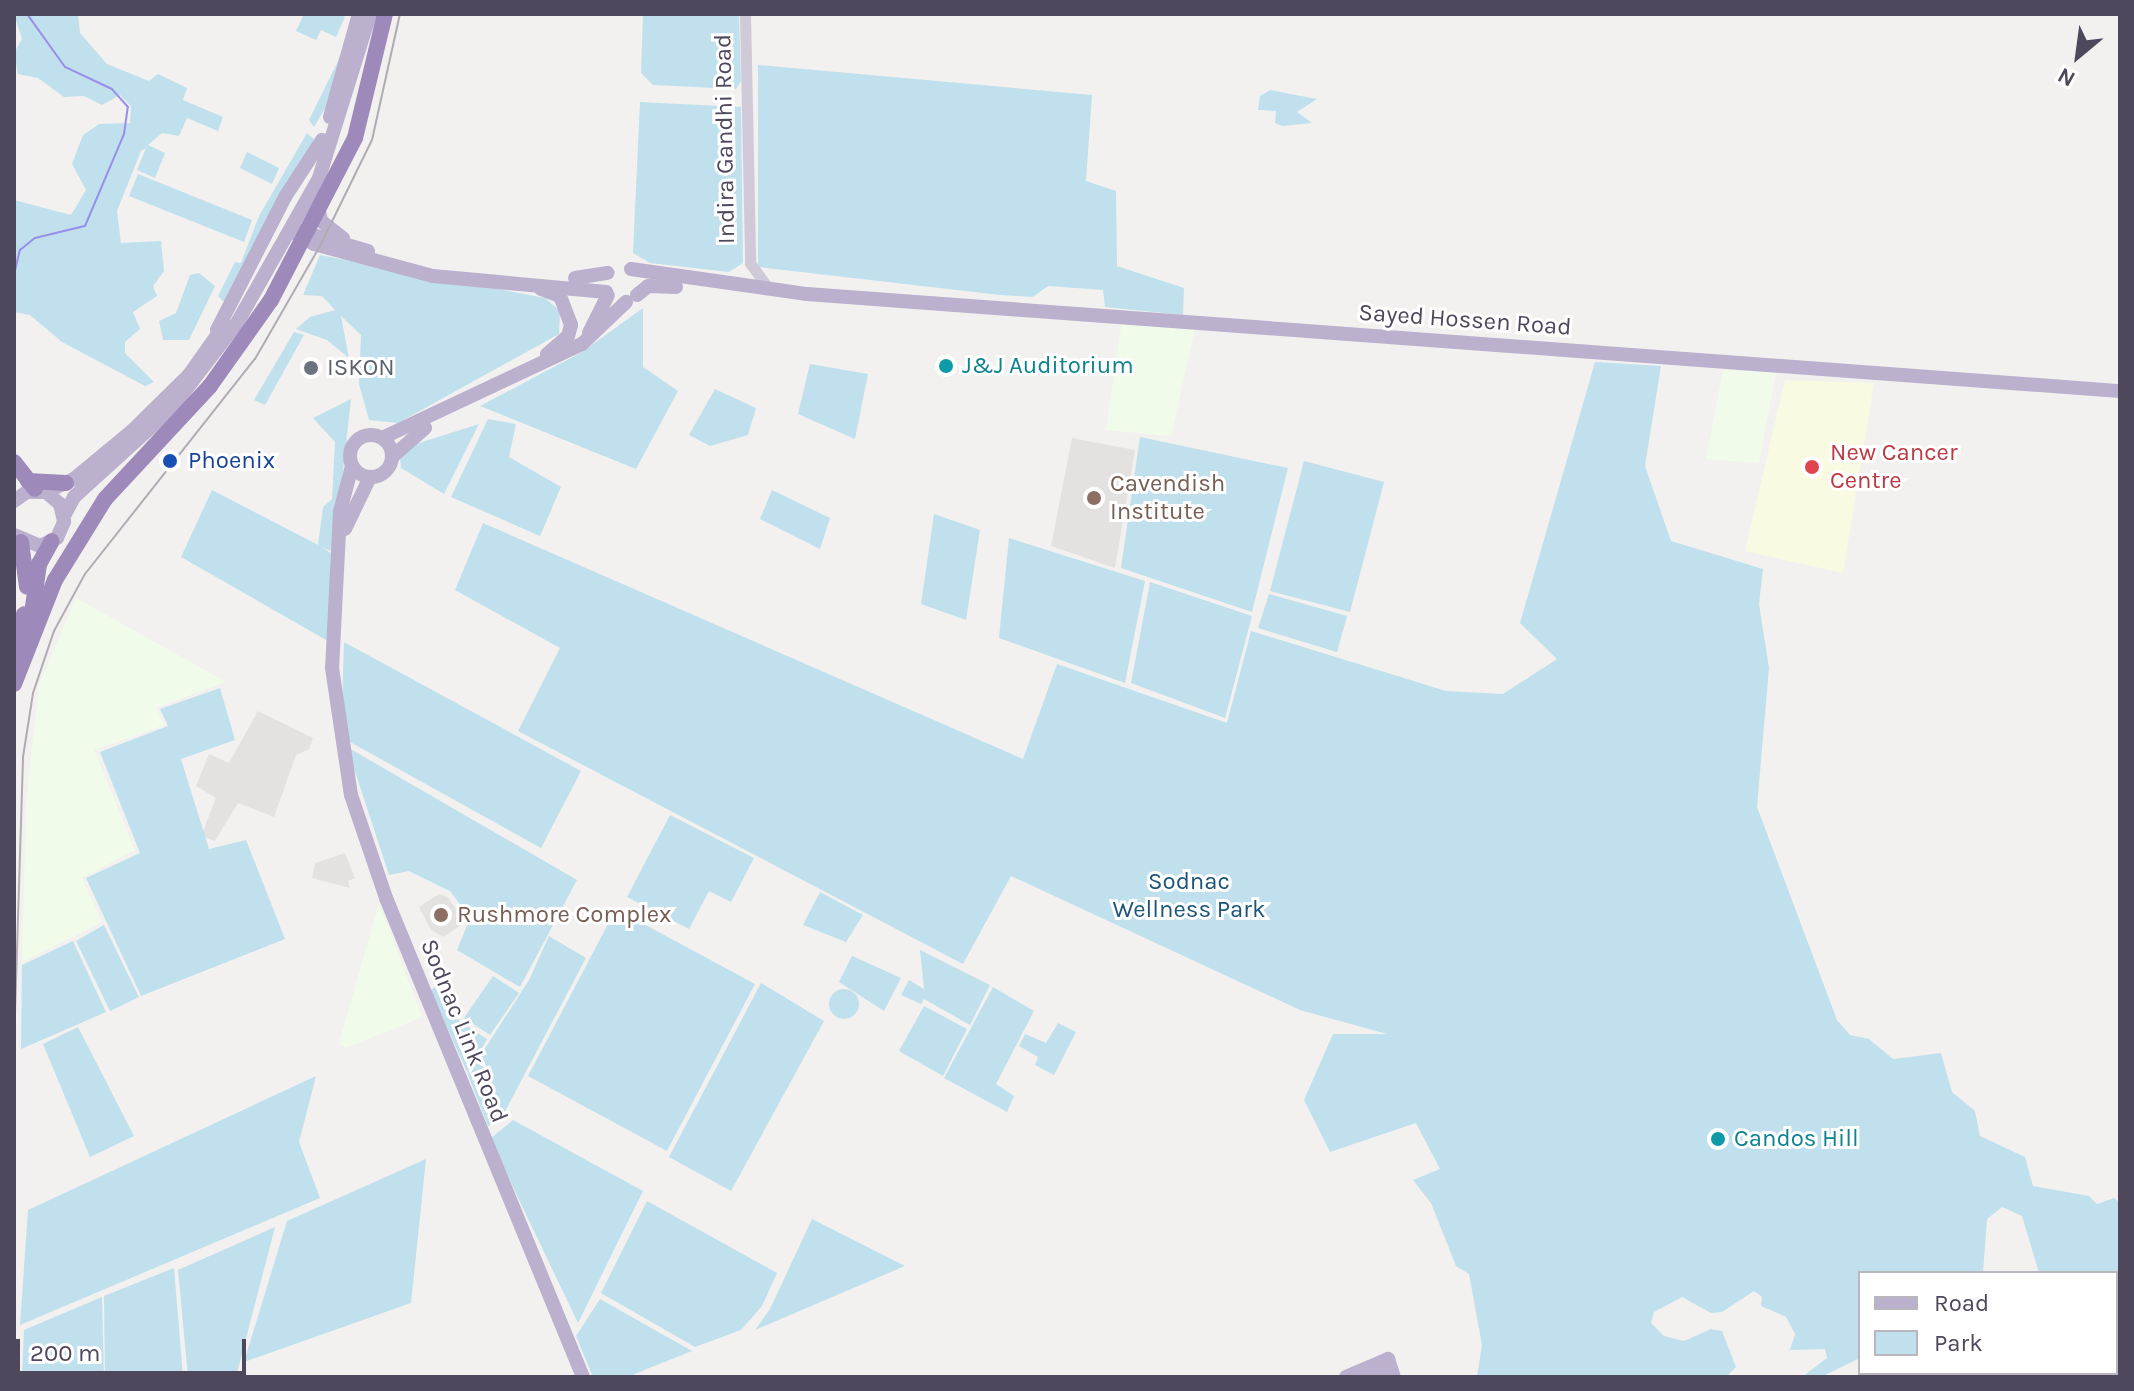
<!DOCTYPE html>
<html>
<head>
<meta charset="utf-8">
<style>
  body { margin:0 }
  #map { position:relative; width:2134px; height:1391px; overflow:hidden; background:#f2f1ef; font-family:Karla,sans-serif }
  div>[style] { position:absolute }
  .commercial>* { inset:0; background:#f1fbea }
  .education>* { inset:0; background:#e3e2e1 }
  .medical>* { inset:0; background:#faf9e1 }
  .green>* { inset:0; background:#c0e0ed }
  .round { border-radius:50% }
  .stream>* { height:2px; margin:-1px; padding:0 1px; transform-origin:1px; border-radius:1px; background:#988fe8 }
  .minor>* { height:11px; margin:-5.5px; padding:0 5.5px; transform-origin:5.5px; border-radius:5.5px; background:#cfc9d8 }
  .major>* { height:14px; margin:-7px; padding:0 7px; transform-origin:7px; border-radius:7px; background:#bbb0cd }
  .major>.ring { margin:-7px; padding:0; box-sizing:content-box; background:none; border:14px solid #bbb0cd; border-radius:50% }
  .highway>* { height:16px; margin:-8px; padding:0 8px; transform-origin:8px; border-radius:8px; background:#9e89bb }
  .tram>* { height:2px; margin:-1px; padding:0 1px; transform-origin:1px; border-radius:1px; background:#afacb3 }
  .dots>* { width:22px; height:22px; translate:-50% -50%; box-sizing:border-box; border:4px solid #fff; border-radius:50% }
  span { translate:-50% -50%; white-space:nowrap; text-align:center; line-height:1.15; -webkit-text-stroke:6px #fff; paint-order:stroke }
  .street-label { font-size:24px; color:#4f485c }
  .culture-label { font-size:24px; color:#0d838f }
  .left { translate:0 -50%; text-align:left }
  .worship-label { font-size:24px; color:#5b616d }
  .health-label { font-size:24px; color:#be3a42 }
  .transit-label { font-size:24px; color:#164399 }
  .education-label { font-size:24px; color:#785e54 }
  .park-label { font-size:24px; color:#1c557a }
  .frame { position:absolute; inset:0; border:16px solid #4f485c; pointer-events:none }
  .legend { position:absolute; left:1858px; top:1271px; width:260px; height:104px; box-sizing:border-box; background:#fff; border:2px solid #b9b6be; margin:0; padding:10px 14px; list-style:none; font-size:24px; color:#4f485c }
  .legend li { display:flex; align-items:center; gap:16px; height:40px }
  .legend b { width:40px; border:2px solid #b9b6be }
  .north { position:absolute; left:2038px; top:16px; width:80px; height:80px; -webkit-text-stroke:6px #fff; paint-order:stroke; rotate:209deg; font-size:22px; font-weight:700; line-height:32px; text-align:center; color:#4f485c }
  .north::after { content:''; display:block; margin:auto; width:28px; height:36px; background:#4f485c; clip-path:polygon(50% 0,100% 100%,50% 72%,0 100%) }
  .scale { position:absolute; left:16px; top:1339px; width:230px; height:36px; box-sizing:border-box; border:4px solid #4f485c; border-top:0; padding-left:10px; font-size:24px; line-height:28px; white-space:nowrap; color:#4f485c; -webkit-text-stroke:6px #fff; paint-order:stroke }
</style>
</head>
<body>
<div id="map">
  <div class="commercial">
    <i style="clip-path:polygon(1122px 321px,1195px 328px,1171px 436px,1106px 430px)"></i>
    <i style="clip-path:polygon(1723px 370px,1776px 372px,1759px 463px,1706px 459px)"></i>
    <i style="clip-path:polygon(76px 598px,226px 682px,156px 708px,165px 725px,94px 750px,135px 850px,82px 878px,102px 922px,22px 962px,26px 804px,39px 684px)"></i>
    <i style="clip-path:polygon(379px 903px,422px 1017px,346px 1048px,339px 1043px)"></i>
  </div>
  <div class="education">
    <i style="clip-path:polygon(1072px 438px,1135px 450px,1115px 568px,1051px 546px)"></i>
    <i style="clip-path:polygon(258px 711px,313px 738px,309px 749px,296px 755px,274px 817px,238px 803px,215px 841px,201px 836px,216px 798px,196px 786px,209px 754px,229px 763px)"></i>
    <i style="clip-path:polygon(345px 853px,355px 878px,348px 881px,350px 888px,312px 878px,315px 863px)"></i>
    <i style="clip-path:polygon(439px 894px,448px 897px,464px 923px,444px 937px,431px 930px,419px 907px)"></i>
  </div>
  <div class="medical">
    <i style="clip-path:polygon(1785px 380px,1874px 383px,1843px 573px,1745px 551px)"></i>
  </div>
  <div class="green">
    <i style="clip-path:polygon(14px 14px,78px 14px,80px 33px,107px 64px,149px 81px,158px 74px,187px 88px,183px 100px,223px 117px,218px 131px,187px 118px,179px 136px,162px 133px,148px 145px,165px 153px,155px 178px,137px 170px,146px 148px,141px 151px,117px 211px,121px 243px,161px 241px,164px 271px,153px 286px,157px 296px,133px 312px,140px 329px,125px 342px,125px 353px,154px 382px,145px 386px,62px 342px,30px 315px,14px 312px,14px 200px,71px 215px,86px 190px,72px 164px,83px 135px,99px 124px,130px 123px,131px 106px,120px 95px,102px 105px,84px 96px,64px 97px,38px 78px,18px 74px,14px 53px,22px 39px)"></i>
    <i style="clip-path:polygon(304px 14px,338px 14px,345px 17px,336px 37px,321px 30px,316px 40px,296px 31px)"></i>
    <i style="clip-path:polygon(643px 14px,739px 14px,741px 81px,736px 89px,653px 85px,641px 73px)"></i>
    <i style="clip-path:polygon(342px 53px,334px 93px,314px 127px,309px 120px)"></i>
    <i style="clip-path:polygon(758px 65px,1092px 95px,1086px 181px,1116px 191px,1117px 266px,1184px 288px,1183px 315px,1105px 307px,1103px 290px,1048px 286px,1033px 297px,1000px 295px,758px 267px)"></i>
    <i style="clip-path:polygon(1270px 90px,1317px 99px,1297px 112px,1312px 123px,1282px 126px,1275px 123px,1276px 111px,1258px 110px,1260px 96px)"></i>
    <i style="clip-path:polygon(640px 102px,741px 107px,743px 263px,729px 272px,650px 263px,633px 253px)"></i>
    <i style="clip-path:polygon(307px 133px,314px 139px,309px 151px,229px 301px,223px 301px,218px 296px,235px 262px,241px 263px,259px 216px)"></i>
    <i style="clip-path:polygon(247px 152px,279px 168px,272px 184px,240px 168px)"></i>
    <i style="clip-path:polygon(138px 174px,252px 220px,244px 242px,129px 196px)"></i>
    <i style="clip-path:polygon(320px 255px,545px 298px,560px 311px,559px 334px,398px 423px,369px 420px,359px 384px,361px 335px,341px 316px,349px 358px,327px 340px,296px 329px,310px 317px,335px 310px,322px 296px,303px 295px)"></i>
    <i style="clip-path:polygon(199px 273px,215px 286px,189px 340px,163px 340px,159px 321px,176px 313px,190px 275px)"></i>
    <i style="clip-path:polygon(643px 308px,643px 367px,678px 391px,636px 469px,480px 406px,582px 352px)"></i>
    <i style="clip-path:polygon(294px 332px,304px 335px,265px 405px,254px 400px)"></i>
    <i style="clip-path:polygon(1595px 362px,1661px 366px,1645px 466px,1671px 541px,1763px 569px,1759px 604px,1769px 668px,1757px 807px,1837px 1020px,1850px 1035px,1869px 1039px,1893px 1059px,1941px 1053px,1952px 1092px,1975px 1111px,1980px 1136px,2025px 1157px,2033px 1186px,2089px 1196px,2097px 1204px,2114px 1198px,2120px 1203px,2120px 1347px,2116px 1273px,2039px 1273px,2022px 1216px,2002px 1207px,1987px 1219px,1983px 1273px,1860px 1273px,1860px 1358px,1821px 1377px,1802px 1377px,1827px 1358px,1825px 1349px,1790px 1350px,1795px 1334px,1786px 1317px,1761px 1306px,1762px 1297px,1754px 1291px,1722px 1312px,1711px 1313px,1682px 1297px,1654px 1312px,1651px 1323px,1664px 1336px,1684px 1341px,1711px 1329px,1722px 1331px,1736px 1367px,1726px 1377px,1477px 1377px,1482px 1345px,1469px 1274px,1456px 1266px,1431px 1203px,1413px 1180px,1440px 1169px,1416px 1123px,1330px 1152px,1304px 1100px,1333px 1034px,1387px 1034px,1300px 1010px,1011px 876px,963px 964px,518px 731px,560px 648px,455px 590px,483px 523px,1023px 759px,1057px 664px,1227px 723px,1251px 631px,1446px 691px,1503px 694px,1557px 659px,1520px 623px)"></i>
    <i style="clip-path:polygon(810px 364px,868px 374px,855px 439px,798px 414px)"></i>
    <i style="clip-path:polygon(715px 389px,756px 408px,748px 435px,710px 446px,689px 435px)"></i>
    <i style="clip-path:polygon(351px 399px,334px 552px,321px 547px,331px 553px,328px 641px,181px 557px,212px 490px,318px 545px,323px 507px,332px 499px,335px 442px,313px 418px)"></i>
    <i style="clip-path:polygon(488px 419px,516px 424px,509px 457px,561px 487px,540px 536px,451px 497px)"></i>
    <i style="clip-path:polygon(479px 424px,444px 494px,401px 468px,400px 457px,416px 444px)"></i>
    <i style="clip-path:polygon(1140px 437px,1288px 468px,1252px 612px,1121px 568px)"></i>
    <i style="clip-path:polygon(1304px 461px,1384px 482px,1350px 612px,1270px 591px)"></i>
    <i style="clip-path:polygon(772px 490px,830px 518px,820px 549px,760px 519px)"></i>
    <i style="clip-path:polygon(934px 514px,980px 530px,966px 620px,921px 604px)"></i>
    <i style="clip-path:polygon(1009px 538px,1145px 581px,1125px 683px,999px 638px)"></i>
    <i style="clip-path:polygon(1150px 582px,1252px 616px,1225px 718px,1131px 683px)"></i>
    <i style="clip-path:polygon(1269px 594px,1347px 616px,1337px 652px,1258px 628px)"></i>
    <i style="clip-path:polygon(344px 642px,581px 771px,541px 848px,341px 737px)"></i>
    <i style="clip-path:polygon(220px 688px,235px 740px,181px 759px,209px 849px,246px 840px,285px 939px,141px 996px,86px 878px,140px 853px,100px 752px,168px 726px,160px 709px)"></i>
    <i style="clip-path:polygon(347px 747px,577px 880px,520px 987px,457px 950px,470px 918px,450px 891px,409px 871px,389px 875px)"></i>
    <i style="clip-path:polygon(670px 815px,754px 858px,731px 902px,709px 891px,689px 929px,627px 897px)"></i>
    <i style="clip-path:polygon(820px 892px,863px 915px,846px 942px,803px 925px)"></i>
    <i style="clip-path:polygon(616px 909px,755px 984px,667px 1151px,528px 1076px)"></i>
    <i style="clip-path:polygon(104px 925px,139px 997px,110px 1011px,76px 941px)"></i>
    <i style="clip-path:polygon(549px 936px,586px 958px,500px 1121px,488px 1126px,468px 1075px,529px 980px)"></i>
    <i style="clip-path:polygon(73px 941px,106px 1012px,21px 1049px,22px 965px)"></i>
    <i style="clip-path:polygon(920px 950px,990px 985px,970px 1025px,924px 999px,921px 1004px,901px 995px,909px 980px,924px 989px)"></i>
    <i style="clip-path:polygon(852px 956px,901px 978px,884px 1011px,839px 982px)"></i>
    <i style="clip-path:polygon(493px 976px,519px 993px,490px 1035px,464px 1018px)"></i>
    <i style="clip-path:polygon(761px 983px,824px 1021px,731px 1191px,669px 1157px)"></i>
    <i style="clip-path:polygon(439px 985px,460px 1022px,487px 1039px,468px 1074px,430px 990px)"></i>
    <i style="clip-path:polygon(993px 987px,1034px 1011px,996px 1084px,1014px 1096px,1007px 1112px,944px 1078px)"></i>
    <i class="round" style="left:829px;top:989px;width:30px;height:30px"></i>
    <i style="clip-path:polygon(924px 1006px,967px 1029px,943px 1076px,899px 1051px)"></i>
    <i style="clip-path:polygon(1058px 1023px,1076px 1032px,1054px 1075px,1035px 1065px,1038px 1057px,1019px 1046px,1025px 1034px,1046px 1043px)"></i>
    <i style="clip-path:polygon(78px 1027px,134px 1136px,90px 1157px,43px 1044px)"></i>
    <i style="clip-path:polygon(316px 1076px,299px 1142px,320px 1198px,20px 1325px,28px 1210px)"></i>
    <i style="clip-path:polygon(513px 1120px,643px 1191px,578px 1323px,490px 1139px)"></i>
    <i style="clip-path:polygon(426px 1159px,411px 1303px,244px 1362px,287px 1221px)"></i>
    <i style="clip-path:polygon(647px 1201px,777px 1273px,762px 1306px,741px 1330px,695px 1347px,601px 1293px)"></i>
    <i style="clip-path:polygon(812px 1219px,905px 1266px,755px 1330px,770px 1309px)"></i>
    <i style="clip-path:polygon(275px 1227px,236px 1377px,188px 1377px,178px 1270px)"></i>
    <i style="clip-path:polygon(174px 1268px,183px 1377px,105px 1377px,104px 1296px)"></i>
    <i style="clip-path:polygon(102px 1297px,104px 1377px,22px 1377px,24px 1330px)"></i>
    <i style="clip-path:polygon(600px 1299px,692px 1351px,627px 1377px,593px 1377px,576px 1336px)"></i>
  </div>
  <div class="stream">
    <i style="left:14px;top:275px;width:26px;rotate:-77deg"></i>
    <i style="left:20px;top:250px;width:19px;rotate:-39deg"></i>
    <i style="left:35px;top:238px;width:51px;rotate:-13.5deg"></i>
    <i style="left:85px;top:226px;width:100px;rotate:-67deg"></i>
    <i style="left:124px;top:134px;width:27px;rotate:-82deg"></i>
    <i style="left:128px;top:107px;width:24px;rotate:-132deg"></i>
    <i style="left:112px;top:89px;width:52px;rotate:-154.9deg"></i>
    <i style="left:65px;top:67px;width:65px;rotate:-125.6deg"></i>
  </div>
  <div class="minor">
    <i style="left:745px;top:14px;width:249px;rotate:88.8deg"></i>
    <i style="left:750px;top:263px;width:29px;rotate:54deg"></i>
  </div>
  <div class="major">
    <i style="left:330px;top:117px;width:107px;rotate:-74.3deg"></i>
    <i style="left:317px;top:202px;width:19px;rotate:78deg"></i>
    <i style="left:321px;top:221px;width:28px;rotate:38deg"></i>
    <i style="left:296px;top:230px;width:75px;rotate:16.3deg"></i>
    <i style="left:295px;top:233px;width:22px;rotate:30deg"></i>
    <i style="left:314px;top:244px;width:123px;rotate:15.1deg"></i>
    <i style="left:433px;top:276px;width:174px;rotate:5.3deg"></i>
    <i style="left:631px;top:269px;width:178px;rotate:8.1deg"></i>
    <i style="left:807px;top:294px;width:1317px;rotate:4.23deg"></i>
    <i style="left:575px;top:278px;width:33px;rotate:-9deg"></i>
    <i style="left:541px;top:289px;width:20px;rotate:20deg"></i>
    <i style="left:560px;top:296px;width:31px;rotate:69deg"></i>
    <i style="left:571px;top:325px;width:11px;rotate:105deg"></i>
    <i style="left:568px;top:336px;width:28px;rotate:139deg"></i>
    <i style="left:637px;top:295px;width:14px;rotate:-39deg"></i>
    <i style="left:648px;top:286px;width:28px;rotate:2deg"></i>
    <i style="left:217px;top:330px;width:149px;rotate:-62.9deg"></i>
    <i style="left:285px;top:197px;width:68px;rotate:-57deg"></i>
    <i style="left:589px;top:333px;width:42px;rotate:-63.4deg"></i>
    <i class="ring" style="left:350px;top:435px;width:28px;height:28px"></i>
    <i style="left:382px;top:438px;width:221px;rotate:-25.2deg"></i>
    <i style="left:582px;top:344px;width:61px;rotate:-43.7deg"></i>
    <i style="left:392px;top:457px;width:44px;rotate:-41.3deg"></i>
    <i style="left:352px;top:466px;width:48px;rotate:104.6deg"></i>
    <i style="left:340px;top:512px;width:156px;rotate:92.9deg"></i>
    <i style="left:332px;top:668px;width:128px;rotate:81.5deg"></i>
    <i style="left:351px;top:795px;width:109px;rotate:71.2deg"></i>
    <i style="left:386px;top:898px;width:518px;rotate:67.64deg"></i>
    <i style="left:46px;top:492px;width:31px;rotate:-25deg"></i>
    <i style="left:74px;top:479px;width:77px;rotate:-39.7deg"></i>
    <i style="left:133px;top:430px;width:78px;rotate:-44.5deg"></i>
    <i style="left:189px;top:375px;width:62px;rotate:-54.8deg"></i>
    <i style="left:14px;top:501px;width:16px;rotate:-35deg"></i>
    <i style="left:27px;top:492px;width:19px"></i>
    <i style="left:46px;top:492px;width:18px;rotate:41deg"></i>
    <i style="left:60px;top:504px;width:18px;rotate:77deg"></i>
    <i style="left:64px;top:522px;width:17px;rotate:114deg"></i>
    <i style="left:57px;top:538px;width:19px;rotate:155deg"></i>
    <i style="left:40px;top:546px;width:28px;rotate:-157deg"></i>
    <i style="left:64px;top:516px;width:21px;rotate:-62deg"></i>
    <i style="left:74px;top:497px;width:131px;rotate:-42.2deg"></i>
    <i style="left:171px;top:409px;width:108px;rotate:-52.5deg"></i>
    <i style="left:237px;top:323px;width:167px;rotate:-60.5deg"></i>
    <i style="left:319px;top:178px;width:172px;rotate:-72.7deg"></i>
    <i style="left:345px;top:529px;width:58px;rotate:-64.3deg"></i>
    <i style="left:2080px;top:1373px;width:7px;rotate:34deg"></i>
    <i style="left:1346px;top:1377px;width:46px;rotate:-23.2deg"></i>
    <i style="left:1388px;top:1359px;width:19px;rotate:72deg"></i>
    <i style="left:1375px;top:1377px;width:18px;rotate:-22deg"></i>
    <i style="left:1982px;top:1377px;width:10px;rotate:-24deg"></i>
  </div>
  <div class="highway">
    <i style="left:14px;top:462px;width:34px;rotate:52deg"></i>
    <i style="left:28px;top:481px;width:38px;rotate:3deg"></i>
    <i style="left:21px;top:542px;width:45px;rotate:82.4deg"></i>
    <i style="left:30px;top:628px;width:65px;rotate:-82deg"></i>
    <i style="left:39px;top:564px;width:26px;rotate:-61deg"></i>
    <i style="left:14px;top:649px;width:36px;rotate:-74deg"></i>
    <i style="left:14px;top:684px;width:112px;rotate:-68.5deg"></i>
    <i style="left:55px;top:580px;width:95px;rotate:-58.3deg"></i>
    <i style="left:105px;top:499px;width:154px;rotate:-47.1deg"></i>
    <i style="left:210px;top:386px;width:105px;rotate:-54.7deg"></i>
    <i style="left:271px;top:300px;width:182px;rotate:-62.6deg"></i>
    <i style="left:355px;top:138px;width:128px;rotate:-76.4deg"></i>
  </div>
  <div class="tram">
    <i style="left:14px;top:1045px;width:288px;rotate:-88.2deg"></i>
    <i style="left:23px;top:757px;width:65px;rotate:-81.1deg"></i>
    <i style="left:33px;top:693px;width:65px;rotate:-71.3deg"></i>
    <i style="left:54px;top:631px;width:65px;rotate:-61.5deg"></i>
    <i style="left:85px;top:574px;width:274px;rotate:-51.7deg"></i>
    <i style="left:255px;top:359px;width:130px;rotate:-60.1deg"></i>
    <i style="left:320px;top:246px;width:118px;rotate:-63.9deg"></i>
    <i style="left:372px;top:140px;width:129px;rotate:-77.5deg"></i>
  </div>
  <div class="dots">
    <i style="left:946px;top:366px;background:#0f9aa8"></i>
    <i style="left:311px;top:368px;background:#6b7280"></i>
    <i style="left:170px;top:461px;background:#1a4fb4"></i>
    <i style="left:1812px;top:467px;background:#e0444e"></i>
    <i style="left:1094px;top:498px;background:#8d6e63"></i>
    <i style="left:441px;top:915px;background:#8d6e63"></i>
    <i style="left:1718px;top:1139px;background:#0f9aa8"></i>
  </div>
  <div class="street-label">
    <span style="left:725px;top:139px;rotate:-91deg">Indira Gandhi Road</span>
    <span style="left:1465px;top:320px;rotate:4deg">Sayed Hossen Road</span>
    <span style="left:464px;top:1031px;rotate:68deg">Sodnac Link Road</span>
  </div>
  <div class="culture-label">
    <span class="left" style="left:962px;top:366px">J&amp;J Auditorium</span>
    <span class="left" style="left:1734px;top:1139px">Candos Hill</span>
  </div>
  <div class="worship-label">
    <span class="left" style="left:327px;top:368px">ISKON</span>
  </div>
  <div class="health-label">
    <span class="left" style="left:1830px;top:467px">New Cancer<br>Centre</span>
  </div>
  <div class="transit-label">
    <span class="left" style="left:188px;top:461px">Phoenix</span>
  </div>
  <div class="education-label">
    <span class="left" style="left:1110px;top:498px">Cavendish<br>Institute</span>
    <span class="left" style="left:457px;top:915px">Rushmore Complex</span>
  </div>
  <div class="park-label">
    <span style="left:1189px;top:896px">Sodnac<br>Wellness Park</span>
  </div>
  <div class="frame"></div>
  <ul class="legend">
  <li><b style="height:10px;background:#bbb0cd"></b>Road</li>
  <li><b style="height:22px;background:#c0e0ed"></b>Park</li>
  </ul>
  <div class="north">N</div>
  <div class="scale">200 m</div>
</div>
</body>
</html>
